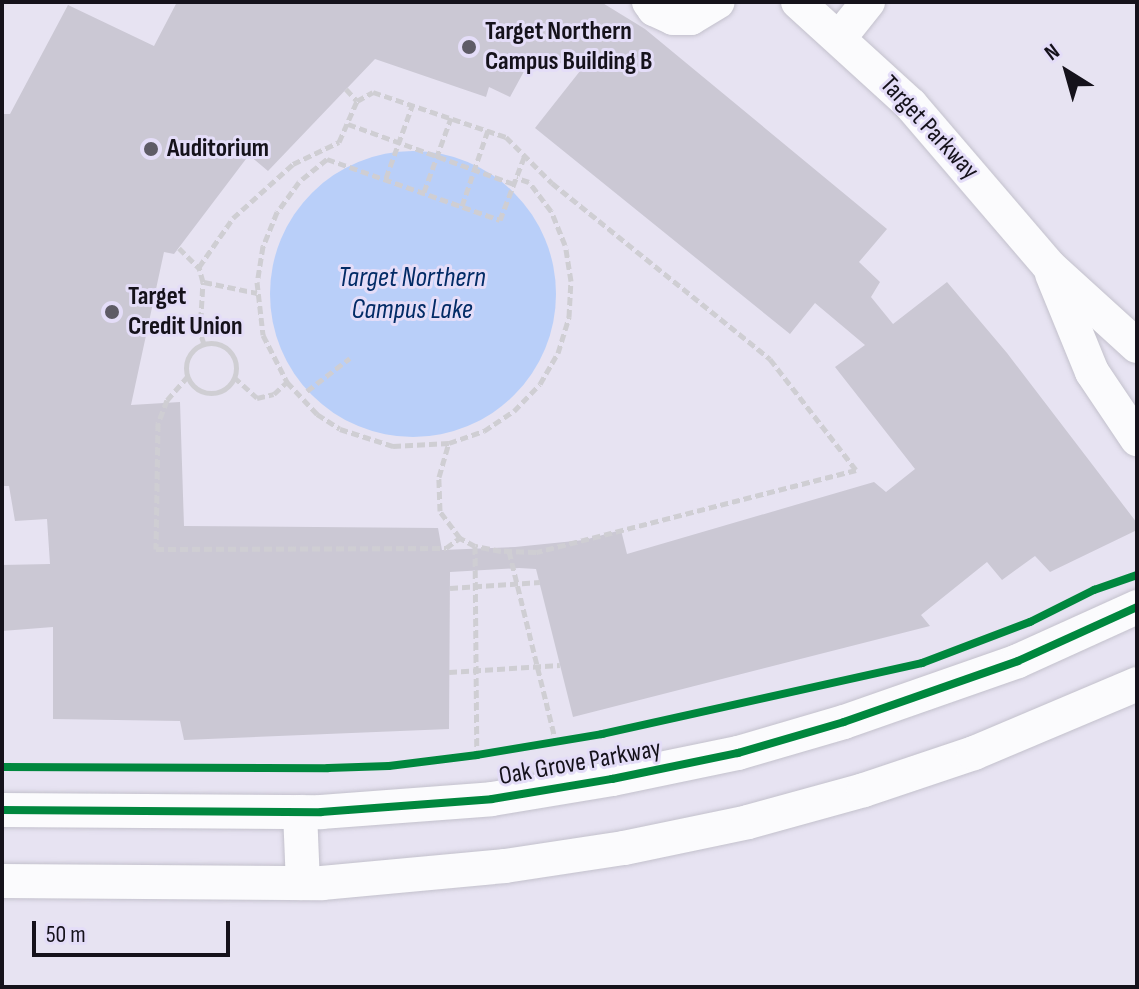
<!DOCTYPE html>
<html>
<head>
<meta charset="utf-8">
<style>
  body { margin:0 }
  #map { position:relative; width:1139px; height:989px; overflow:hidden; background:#e7e3f2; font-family:"Sofia Sans Condensed",sans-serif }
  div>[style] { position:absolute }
  .water>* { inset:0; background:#b9cff9 }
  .round { border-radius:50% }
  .building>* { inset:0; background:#cbc8d4 }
  .path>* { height:5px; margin-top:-2.5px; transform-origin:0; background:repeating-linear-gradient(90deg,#cfced3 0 8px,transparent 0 12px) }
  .path>.ring { margin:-2.5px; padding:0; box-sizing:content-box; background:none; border:5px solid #cfced3; border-radius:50% }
  .roads { filter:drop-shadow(0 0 2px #c3c1cc) drop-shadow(0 0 2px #c3c1cc) }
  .minor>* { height:34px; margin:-17px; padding:0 17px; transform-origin:17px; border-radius:17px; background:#fbfbfd }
  .cycleway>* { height:8px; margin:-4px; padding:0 4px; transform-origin:4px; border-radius:4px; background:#00873e }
  .dots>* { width:22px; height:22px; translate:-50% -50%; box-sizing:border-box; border:4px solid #e4ddf8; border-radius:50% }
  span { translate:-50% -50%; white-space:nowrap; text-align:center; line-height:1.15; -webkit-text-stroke:6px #e4ddf8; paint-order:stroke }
  .poi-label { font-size:26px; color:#15121b; font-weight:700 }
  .left { translate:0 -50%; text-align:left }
  .street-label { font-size:26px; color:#15121b }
  .water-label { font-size:28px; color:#022b66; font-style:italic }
  .frame { position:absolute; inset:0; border:4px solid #15121b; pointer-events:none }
  .north { position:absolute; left:1027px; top:32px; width:80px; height:80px; -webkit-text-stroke:6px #e4ddf8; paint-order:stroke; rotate:323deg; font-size:22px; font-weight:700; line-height:32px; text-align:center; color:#15121b }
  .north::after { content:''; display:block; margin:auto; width:28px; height:36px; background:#15121b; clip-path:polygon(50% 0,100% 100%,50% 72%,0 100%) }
  .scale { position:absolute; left:32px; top:921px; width:198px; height:36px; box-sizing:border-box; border:4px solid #15121b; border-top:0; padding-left:10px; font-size:24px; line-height:28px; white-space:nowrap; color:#15121b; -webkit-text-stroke:6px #e4ddf8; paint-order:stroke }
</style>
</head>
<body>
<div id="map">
  <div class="water">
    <i class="round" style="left:270px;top:151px;width:286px;height:286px"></i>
  </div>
  <div class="building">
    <i style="clip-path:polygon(evenodd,177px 2px,601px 2px,645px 29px,887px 229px,859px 262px,880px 282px,871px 297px,893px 324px,947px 282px,1007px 353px,1137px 523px,1137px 530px,1050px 572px,1035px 556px,1002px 580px,987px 562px,921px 615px,930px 626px,573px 717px,536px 569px,519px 568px,450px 572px,449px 729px,184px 740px,180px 721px,53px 719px,53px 627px,2px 631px,2px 565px,50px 564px,47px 519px,15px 521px,9px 486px,2px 486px,2px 114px,10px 114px,68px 5px,154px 46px,177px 2px,534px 53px,580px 71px,535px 128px,790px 334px,815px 303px,865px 345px,835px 367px,915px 469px,886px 492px,874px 482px,627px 554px,621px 530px,584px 540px,515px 547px,442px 550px,438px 528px,184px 526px,180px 402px,131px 405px,164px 252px,174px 254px,249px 155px,268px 171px,375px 59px,486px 97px,489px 87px,510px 97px,534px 53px)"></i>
  </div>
  <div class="path">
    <i style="left:346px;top:89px;width:16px;rotate:47deg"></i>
    <i style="left:348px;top:124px;width:177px;rotate:19.9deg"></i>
    <i style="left:327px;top:159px;width:36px;rotate:141deg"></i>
    <i style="left:299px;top:182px;width:37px;rotate:126deg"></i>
    <i style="left:277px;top:212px;width:37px;rotate:112deg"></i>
    <i style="left:263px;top:246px;width:36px;rotate:99deg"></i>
    <i style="left:257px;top:282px;width:53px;rotate:83.5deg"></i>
    <i style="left:263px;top:335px;width:53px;rotate:62.9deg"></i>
    <i style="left:287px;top:382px;width:44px;rotate:46.8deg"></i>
    <i style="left:317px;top:414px;width:27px;rotate:33deg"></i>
    <i style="left:340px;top:429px;width:56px;rotate:17.8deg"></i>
    <i style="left:393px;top:446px;width:56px;rotate:-3.1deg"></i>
    <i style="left:449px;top:443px;width:37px;rotate:-19deg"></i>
    <i style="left:484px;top:431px;width:36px;rotate:-34deg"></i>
    <i style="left:514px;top:411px;width:37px;rotate:-46deg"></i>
    <i style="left:540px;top:384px;width:36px;rotate:-60deg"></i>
    <i style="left:558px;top:353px;width:38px;rotate:-73deg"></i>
    <i style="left:569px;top:317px;width:36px;rotate:-87deg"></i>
    <i style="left:571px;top:281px;width:36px;rotate:-99deg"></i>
    <i style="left:565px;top:245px;width:37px;rotate:-112deg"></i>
    <i style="left:551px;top:211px;width:36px;rotate:-127deg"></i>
    <i style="left:529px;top:182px;width:13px;rotate:-162deg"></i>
    <i style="left:327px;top:159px;width:183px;rotate:19.4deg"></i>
    <i style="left:500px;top:220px;width:70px;rotate:-69deg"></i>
    <i style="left:386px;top:178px;width:77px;rotate:-70.1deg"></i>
    <i style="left:424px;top:192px;width:79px;rotate:-70deg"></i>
    <i style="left:462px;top:206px;width:80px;rotate:-71.1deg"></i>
    <i style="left:179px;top:248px;width:30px;rotate:45deg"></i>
    <i style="left:204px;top:282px;width:54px;rotate:11.7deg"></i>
    <i class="ring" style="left:186px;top:343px;width:45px;height:45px"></i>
    <i style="left:204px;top:344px;width:13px;rotate:-108deg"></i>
    <i style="left:200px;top:332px;width:50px;rotate:-86.6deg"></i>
    <i style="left:203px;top:282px;width:16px;rotate:-105deg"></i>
    <i style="left:199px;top:267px;width:60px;rotate:-55.2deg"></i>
    <i style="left:233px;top:218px;width:81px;rotate:-42deg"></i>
    <i style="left:293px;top:164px;width:51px;rotate:-25.6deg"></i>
    <i style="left:339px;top:142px;width:45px;rotate:-66.3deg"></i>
    <i style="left:357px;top:101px;width:18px;rotate:-29deg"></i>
    <i style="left:373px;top:92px;width:140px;rotate:18.7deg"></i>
    <i style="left:506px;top:137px;width:65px;rotate:45deg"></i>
    <i style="left:552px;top:183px;width:280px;rotate:38.9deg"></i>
    <i style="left:770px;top:359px;width:140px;rotate:52.2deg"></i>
    <i style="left:856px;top:470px;width:330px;rotate:165.6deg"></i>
    <i style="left:536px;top:552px;width:35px;rotate:-178deg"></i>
    <i style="left:501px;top:551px;width:26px;rotate:-169deg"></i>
    <i style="left:475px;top:546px;width:17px;rotate:-152deg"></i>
    <i style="left:460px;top:538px;width:34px;rotate:-127deg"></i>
    <i style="left:440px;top:511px;width:34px;rotate:-92deg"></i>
    <i style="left:439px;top:477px;width:35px;rotate:-74deg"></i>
    <i style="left:188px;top:376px;width:32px;rotate:131deg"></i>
    <i style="left:167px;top:400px;width:25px;rotate:111deg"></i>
    <i style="left:158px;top:423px;width:126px;rotate:90.9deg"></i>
    <i style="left:156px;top:549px;width:290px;rotate:-0.2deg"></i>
    <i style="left:446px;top:548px;width:17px;rotate:-36deg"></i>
    <i style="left:234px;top:377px;width:31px;rotate:42deg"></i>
    <i style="left:257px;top:398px;width:17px;rotate:-13deg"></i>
    <i style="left:274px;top:394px;width:18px;rotate:-43deg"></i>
    <i style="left:307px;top:391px;width:54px;rotate:-37.5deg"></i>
    <i style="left:475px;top:546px;width:209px;rotate:89.5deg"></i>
    <i style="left:509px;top:551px;width:197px;rotate:76.2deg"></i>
    <i style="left:450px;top:588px;width:90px;rotate:-3.8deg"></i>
    <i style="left:449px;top:672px;width:111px;rotate:-3.6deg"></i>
  </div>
  <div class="roads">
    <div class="minor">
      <i style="left:649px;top:2px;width:9px;rotate:54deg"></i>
      <i style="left:654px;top:9px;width:21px;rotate:25deg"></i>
      <i style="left:673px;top:18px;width:18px"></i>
      <i style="left:691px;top:18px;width:31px;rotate:-31deg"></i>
      <i style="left:798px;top:2px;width:153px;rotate:42.3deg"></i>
      <i style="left:911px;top:105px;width:212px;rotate:49.4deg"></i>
      <i style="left:1049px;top:266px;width:119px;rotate:42.3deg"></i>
      <i style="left:840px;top:37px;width:45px;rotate:-51.3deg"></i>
      <i style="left:1052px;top:274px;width:106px;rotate:67.8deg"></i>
      <i style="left:1092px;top:372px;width:81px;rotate:56.1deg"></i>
      <i style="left:2px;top:810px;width:319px;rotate:0.4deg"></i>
      <i style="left:321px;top:812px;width:171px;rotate:-4.3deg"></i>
      <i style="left:492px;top:799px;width:122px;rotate:-9.5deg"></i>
      <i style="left:612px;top:779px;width:129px;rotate:-11.7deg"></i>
      <i style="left:738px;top:753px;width:110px;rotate:-16.3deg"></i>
      <i style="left:844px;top:722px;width:184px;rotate:-19.3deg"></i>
      <i style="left:1018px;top:661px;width:131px;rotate:-24.4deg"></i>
      <i style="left:300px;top:812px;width:71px;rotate:87.6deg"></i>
      <i style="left:2px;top:881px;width:320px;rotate:0.4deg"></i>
      <i style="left:322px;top:883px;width:184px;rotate:-5.3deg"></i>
      <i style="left:505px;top:866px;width:120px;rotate:-8.6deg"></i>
      <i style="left:624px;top:848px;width:127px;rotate:-11.8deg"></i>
      <i style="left:748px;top:822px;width:120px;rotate:-15.4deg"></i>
      <i style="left:864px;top:790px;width:116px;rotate:-18.6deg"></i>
      <i style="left:974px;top:753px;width:177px;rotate:-22.9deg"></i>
    </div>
  </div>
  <div class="cycleway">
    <i style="left:2px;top:767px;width:326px;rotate:0.2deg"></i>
    <i style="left:328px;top:768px;width:61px;rotate:-1.9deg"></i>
    <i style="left:389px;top:766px;width:89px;rotate:-7.1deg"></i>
    <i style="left:477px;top:755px;width:127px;rotate:-9.5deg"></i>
    <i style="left:602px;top:734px;width:328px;rotate:-12.5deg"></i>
    <i style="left:922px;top:663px;width:116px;rotate:-20.8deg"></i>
    <i style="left:1030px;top:622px;width:72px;rotate:-26.6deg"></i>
    <i style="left:1094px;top:590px;width:46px;rotate:-19.2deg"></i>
    <i style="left:2px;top:810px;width:319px;rotate:0.4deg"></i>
    <i style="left:321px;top:812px;width:171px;rotate:-4.3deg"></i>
    <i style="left:492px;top:799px;width:122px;rotate:-9.5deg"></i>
    <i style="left:612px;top:779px;width:129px;rotate:-11.7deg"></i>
    <i style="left:738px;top:753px;width:110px;rotate:-16.3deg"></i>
    <i style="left:844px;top:722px;width:184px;rotate:-19.3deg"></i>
    <i style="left:1018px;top:661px;width:131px;rotate:-24.4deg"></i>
  </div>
  <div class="dots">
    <i style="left:469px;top:47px;background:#5e5b66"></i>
    <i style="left:151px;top:149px;background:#5e5b66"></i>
    <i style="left:112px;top:312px;background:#5e5b66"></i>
  </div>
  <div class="poi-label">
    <span class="left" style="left:485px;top:47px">Target Northern<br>Campus Building B</span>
    <span class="left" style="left:167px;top:149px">Auditorium</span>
    <span class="left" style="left:128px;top:312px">Target<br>Credit Union</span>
  </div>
  <div class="street-label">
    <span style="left:929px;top:128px;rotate:47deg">Target Parkway</span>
    <span style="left:580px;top:763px;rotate:-10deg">Oak Grove Parkway</span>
  </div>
  <div class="water-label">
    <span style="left:412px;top:294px">Target Northern<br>Campus Lake</span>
  </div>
  <div class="frame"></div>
  <div class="north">N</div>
  <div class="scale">50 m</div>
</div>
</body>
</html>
